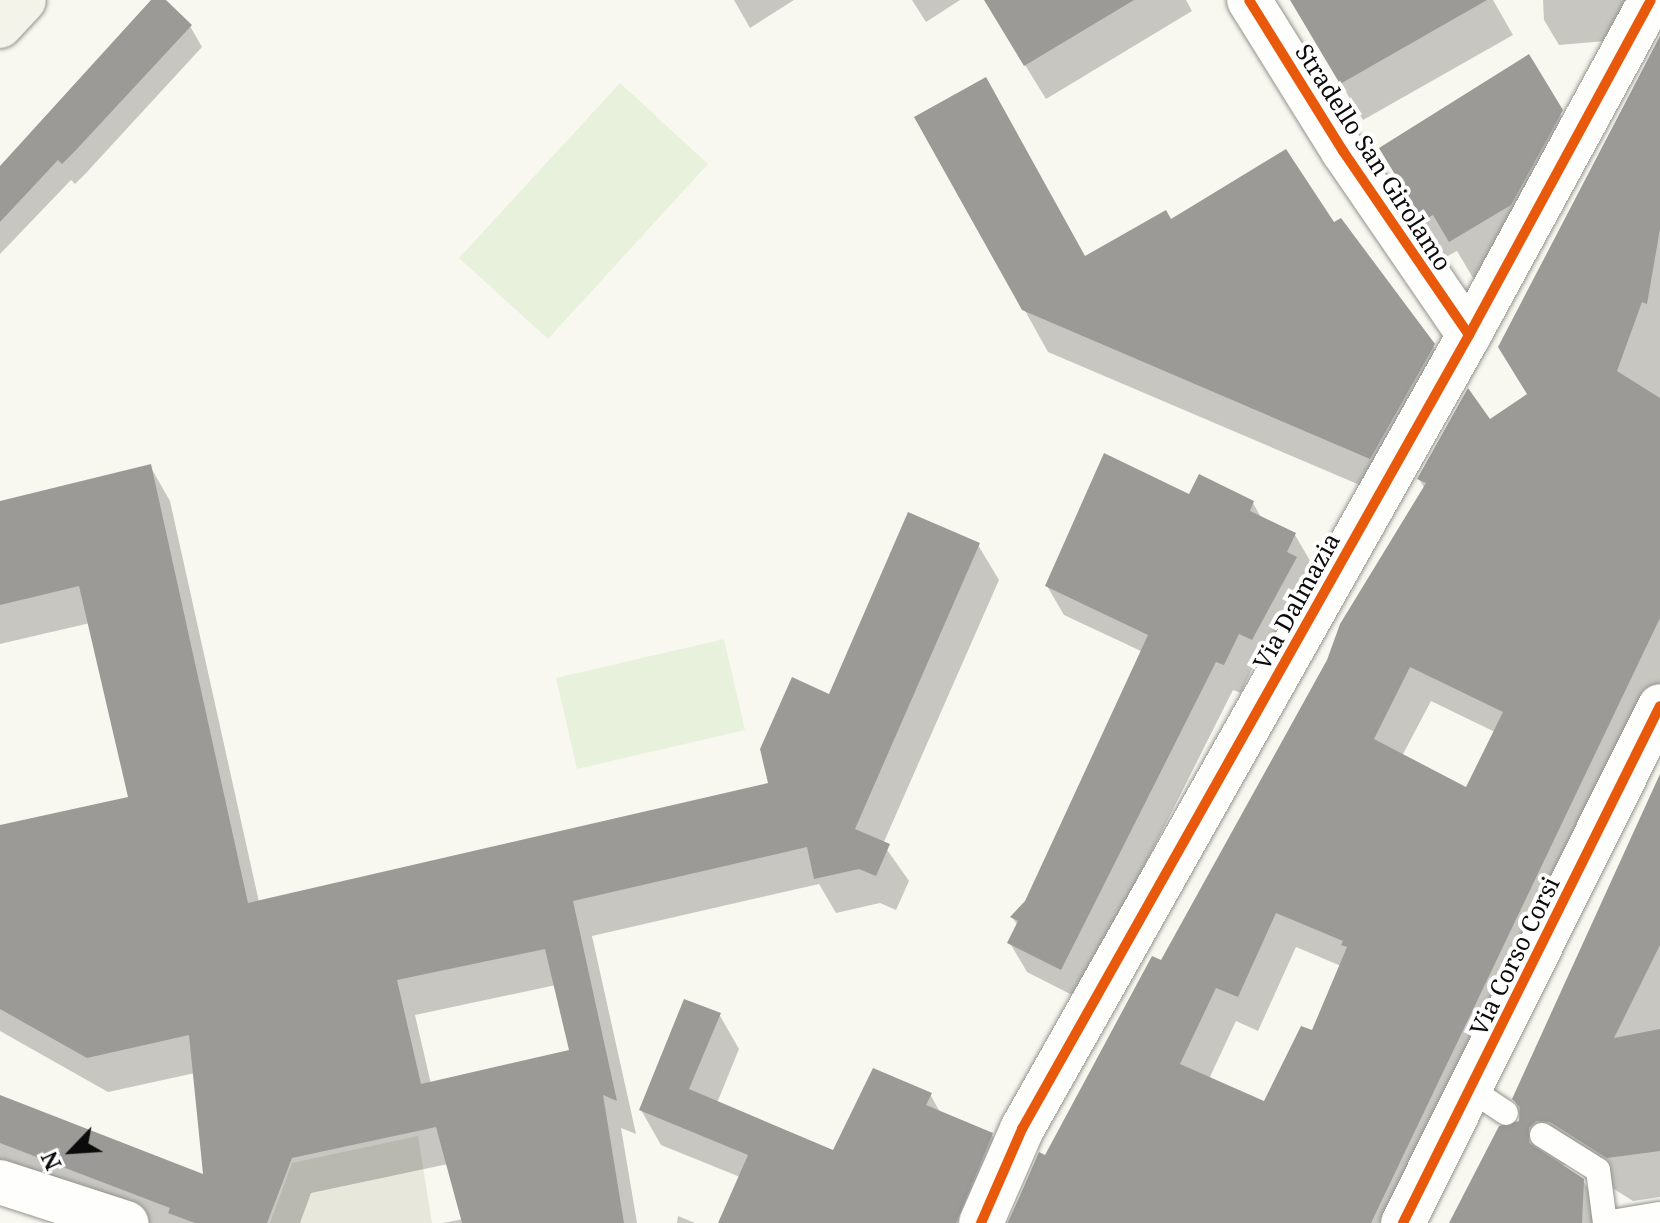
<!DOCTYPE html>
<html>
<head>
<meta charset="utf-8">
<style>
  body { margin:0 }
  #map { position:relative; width:1660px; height:1223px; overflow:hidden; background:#f9f8f0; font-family:"Noto Serif",serif }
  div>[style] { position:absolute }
  .pitch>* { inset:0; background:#e8f1db }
  .plaza>* { inset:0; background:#e8e7dc }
  .shadow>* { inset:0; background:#0003 }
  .building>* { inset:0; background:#9c9a96 }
  .roads { filter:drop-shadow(0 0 2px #92928e) drop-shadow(0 0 2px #92928e) }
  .service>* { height:24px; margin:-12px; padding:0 12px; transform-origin:12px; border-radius:12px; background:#fefefd }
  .minor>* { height:44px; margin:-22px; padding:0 22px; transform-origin:22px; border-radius:22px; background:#fefefd }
  .secondary>* { height:44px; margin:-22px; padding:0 22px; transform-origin:22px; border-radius:22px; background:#f3f3e9 }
  .cycleway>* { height:10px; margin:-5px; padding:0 5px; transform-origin:5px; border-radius:5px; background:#e8590c }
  span { translate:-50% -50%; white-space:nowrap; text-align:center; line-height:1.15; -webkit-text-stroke:8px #fff; paint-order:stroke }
  .street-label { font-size:24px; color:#0b0b0b }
  .north { position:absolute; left:32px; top:1111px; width:80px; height:80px; -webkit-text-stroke:6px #fff; paint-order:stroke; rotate:245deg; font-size:22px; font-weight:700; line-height:32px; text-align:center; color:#0b0b0b }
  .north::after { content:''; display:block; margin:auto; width:28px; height:36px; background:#0b0b0b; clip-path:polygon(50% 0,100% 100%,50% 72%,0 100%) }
</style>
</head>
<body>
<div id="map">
  <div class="pitch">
    <i style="clip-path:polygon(620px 83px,708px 164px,548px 339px,459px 258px)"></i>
    <i style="clip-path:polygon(724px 639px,745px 730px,577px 769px,556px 678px)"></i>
  </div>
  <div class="plaza">
    <i style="clip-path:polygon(418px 1136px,432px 1223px,270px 1223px,292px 1163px)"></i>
  </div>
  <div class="shadow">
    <i style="clip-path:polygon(154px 0,163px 0,190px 26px,202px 47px,87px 172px,75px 184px,71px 180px,0 254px,0 167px)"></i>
    <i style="clip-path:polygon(734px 0,794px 0,750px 28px)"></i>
    <i style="clip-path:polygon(912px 0,960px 0,926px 22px)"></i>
    <i style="clip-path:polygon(985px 0,1186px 0,1192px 11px,1046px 99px)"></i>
    <i style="clip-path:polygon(1307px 0,1493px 0,1513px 35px,1363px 120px,1320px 49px)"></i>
    <i style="clip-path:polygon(1543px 0,1637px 0,1629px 39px,1559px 45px,1544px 20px)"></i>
    <i style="clip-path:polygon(evenodd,1660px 43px,1660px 693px,1407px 1223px,1007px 1223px,1040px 1155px,1046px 1158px,1162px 962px,1425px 489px,1419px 479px,1529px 395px,1660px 43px,1431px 701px,1495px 732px,1467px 789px,1402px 756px,1431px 701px,1660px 43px,1296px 947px,1341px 966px,1313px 1032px,1265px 1103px,1209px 1079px,1236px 1021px,1258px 1031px,1296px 947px)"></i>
    <i style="clip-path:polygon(1527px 58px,1582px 151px,1532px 243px,1473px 278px,1457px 251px,1446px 257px,1403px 186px)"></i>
    <i style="clip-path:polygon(1170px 222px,1333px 225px,1433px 346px,1458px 388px,1395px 500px,1048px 352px,1024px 309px,1085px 258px)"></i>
    <i style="clip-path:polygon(evenodd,150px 466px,170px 501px,259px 902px,771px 784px,830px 696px,978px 545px,999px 580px,883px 844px,909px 881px,896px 910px,880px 903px,836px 913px,819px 884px,592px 936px,636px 1134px,621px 1128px,637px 1223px,443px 1223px,463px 1219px,448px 1164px,311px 1193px,300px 1223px,131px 1223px,0 1171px,0 1097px,205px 1178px,195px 1073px,108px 1092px,0 1031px,0 828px,130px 798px,90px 623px,0 644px,0 502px,150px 466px,556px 985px,571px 1051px,431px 1084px,415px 1015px,556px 985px)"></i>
    <i style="clip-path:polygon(1190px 497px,1253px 503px,1262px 519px,1295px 535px,1312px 564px,1306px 577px,1312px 588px,1269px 668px,1255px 662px,1241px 693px,1233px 690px,1078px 998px,1027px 972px,1010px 943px,1018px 926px,1012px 917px,1027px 902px,1143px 652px,1064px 615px,1047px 586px)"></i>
    <i style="clip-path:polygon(1660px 778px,1660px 1197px,1633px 1201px,1576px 1165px,1559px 1165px,1583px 1180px,1607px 1223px,1451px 1223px,1521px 1122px,1515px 1099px)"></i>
    <i style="clip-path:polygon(719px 1014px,739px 1049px,717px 1103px,834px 1153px,930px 1094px,941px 1114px,992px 1135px,1012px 1170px,990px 1223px,720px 1223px,740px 1177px,661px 1145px,641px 1110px)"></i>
    <i style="clip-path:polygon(678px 1216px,695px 1223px,677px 1223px)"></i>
  </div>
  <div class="building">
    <i style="clip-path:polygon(151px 0,166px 0,192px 25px,75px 151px,62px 164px,58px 160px,0 222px,0 166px)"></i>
    <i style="clip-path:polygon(984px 0,1134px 0,1024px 66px)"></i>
    <i style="clip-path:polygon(1290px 0,1487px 0,1340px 84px)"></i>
    <i style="clip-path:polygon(evenodd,1660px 36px,1660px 229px,1647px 304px,1642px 302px,1617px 371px,1660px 398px,1660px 618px,1371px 1223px,1008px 1223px,1039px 1152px,1045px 1155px,1152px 956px,1161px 960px,1327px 660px,1340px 624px,1426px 483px,1417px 479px,1468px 388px,1490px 419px,1527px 394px,1498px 347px,1660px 36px,1410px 667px,1503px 712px,1466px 787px,1374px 739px,1410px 667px,1660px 36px,1276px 913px,1343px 941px,1341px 945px,1347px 947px,1312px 1030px,1301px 1026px,1264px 1101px,1180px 1064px,1216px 988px,1238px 997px,1276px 913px)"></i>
    <i style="clip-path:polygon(1529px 54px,1563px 110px,1511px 205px,1449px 242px,1433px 215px,1423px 221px,1379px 148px)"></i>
    <i style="clip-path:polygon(986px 77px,1085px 256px,1166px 210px,1171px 219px,1286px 149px,1334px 222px,1341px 218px,1435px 344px,1370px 459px,1022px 310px,914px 117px)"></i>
    <i style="clip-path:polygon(1104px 453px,1189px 494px,1199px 474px,1254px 501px,1250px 511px,1296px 533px,1287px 552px,1297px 557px,1252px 640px,1239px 634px,1224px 665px,1216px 662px,1061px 970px,1007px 943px,1018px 921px,1010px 917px,1025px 901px,1148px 635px,1045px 586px)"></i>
    <i style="clip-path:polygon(evenodd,151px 464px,248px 903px,768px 783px,760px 749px,792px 677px,829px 694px,908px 512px,980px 543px,855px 829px,890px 844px,876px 876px,859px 869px,814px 879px,807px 847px,573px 901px,617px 1101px,603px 1095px,624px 1223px,462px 1223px,436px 1127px,292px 1158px,267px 1223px,195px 1223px,168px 1213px,170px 1208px,0 1143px,0 1095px,203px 1174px,189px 1035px,87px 1058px,0 1009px,0 825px,128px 797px,79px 586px,0 605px,0 501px,151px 464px,545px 949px,569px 1050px,421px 1084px,397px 980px,545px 949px)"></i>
    <i style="clip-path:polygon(1660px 774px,1660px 945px,1614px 1038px,1660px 1029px,1660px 1151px,1607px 1158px,1550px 1122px,1536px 1121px,1529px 1128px,1529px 1143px,1584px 1179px,1582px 1223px,1449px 1223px,1499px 1126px,1519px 1121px,1520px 1107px,1512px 1099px)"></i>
    <i style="clip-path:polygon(684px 999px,721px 1013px,689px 1089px,833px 1150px,873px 1068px,932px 1093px,926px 1105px,993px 1133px,956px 1223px,718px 1223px,748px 1155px,639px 1110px)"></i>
  </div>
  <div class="roads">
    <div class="service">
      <i style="left:1470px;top:1089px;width:43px;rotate:33.7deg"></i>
      <i style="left:1542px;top:1135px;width:66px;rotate:32deg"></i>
      <i style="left:1598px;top:1170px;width:53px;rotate:82.5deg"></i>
      <i style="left:1605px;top:1223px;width:56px;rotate:-9.3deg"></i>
    </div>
    <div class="minor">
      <i style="left:1249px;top:0;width:178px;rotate:58.1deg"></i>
      <i style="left:1343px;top:151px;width:223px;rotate:55.6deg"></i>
      <i style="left:0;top:1182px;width:133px;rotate:18deg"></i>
      <i style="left:981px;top:1223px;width:103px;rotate:-66.4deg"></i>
      <i style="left:1022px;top:1129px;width:911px;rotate:-60.62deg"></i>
      <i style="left:1469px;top:335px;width:381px;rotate:-61.5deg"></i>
      <i style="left:1403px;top:1223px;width:577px;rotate:-63.57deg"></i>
    </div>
    <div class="secondary">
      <i style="left:0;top:26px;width:35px;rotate:-47deg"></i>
    </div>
  </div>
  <div class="cycleway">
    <i style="left:1249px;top:0;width:178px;rotate:58.1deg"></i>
    <i style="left:1343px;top:151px;width:223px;rotate:55.6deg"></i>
    <i style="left:981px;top:1223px;width:103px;rotate:-66.4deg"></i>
    <i style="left:1022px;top:1129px;width:911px;rotate:-60.62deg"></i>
    <i style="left:1469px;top:335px;width:381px;rotate:-61.5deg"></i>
    <i style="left:1403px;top:1223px;width:577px;rotate:-63.57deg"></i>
  </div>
  <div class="street-label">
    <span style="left:1374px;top:157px;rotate:57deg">Stradello San Girolamo</span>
    <span style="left:1296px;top:601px;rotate:-61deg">Via Dalmazia</span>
    <span style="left:1514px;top:956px;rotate:-64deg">Via Corso Corsi</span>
  </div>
  <div class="north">N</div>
</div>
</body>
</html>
